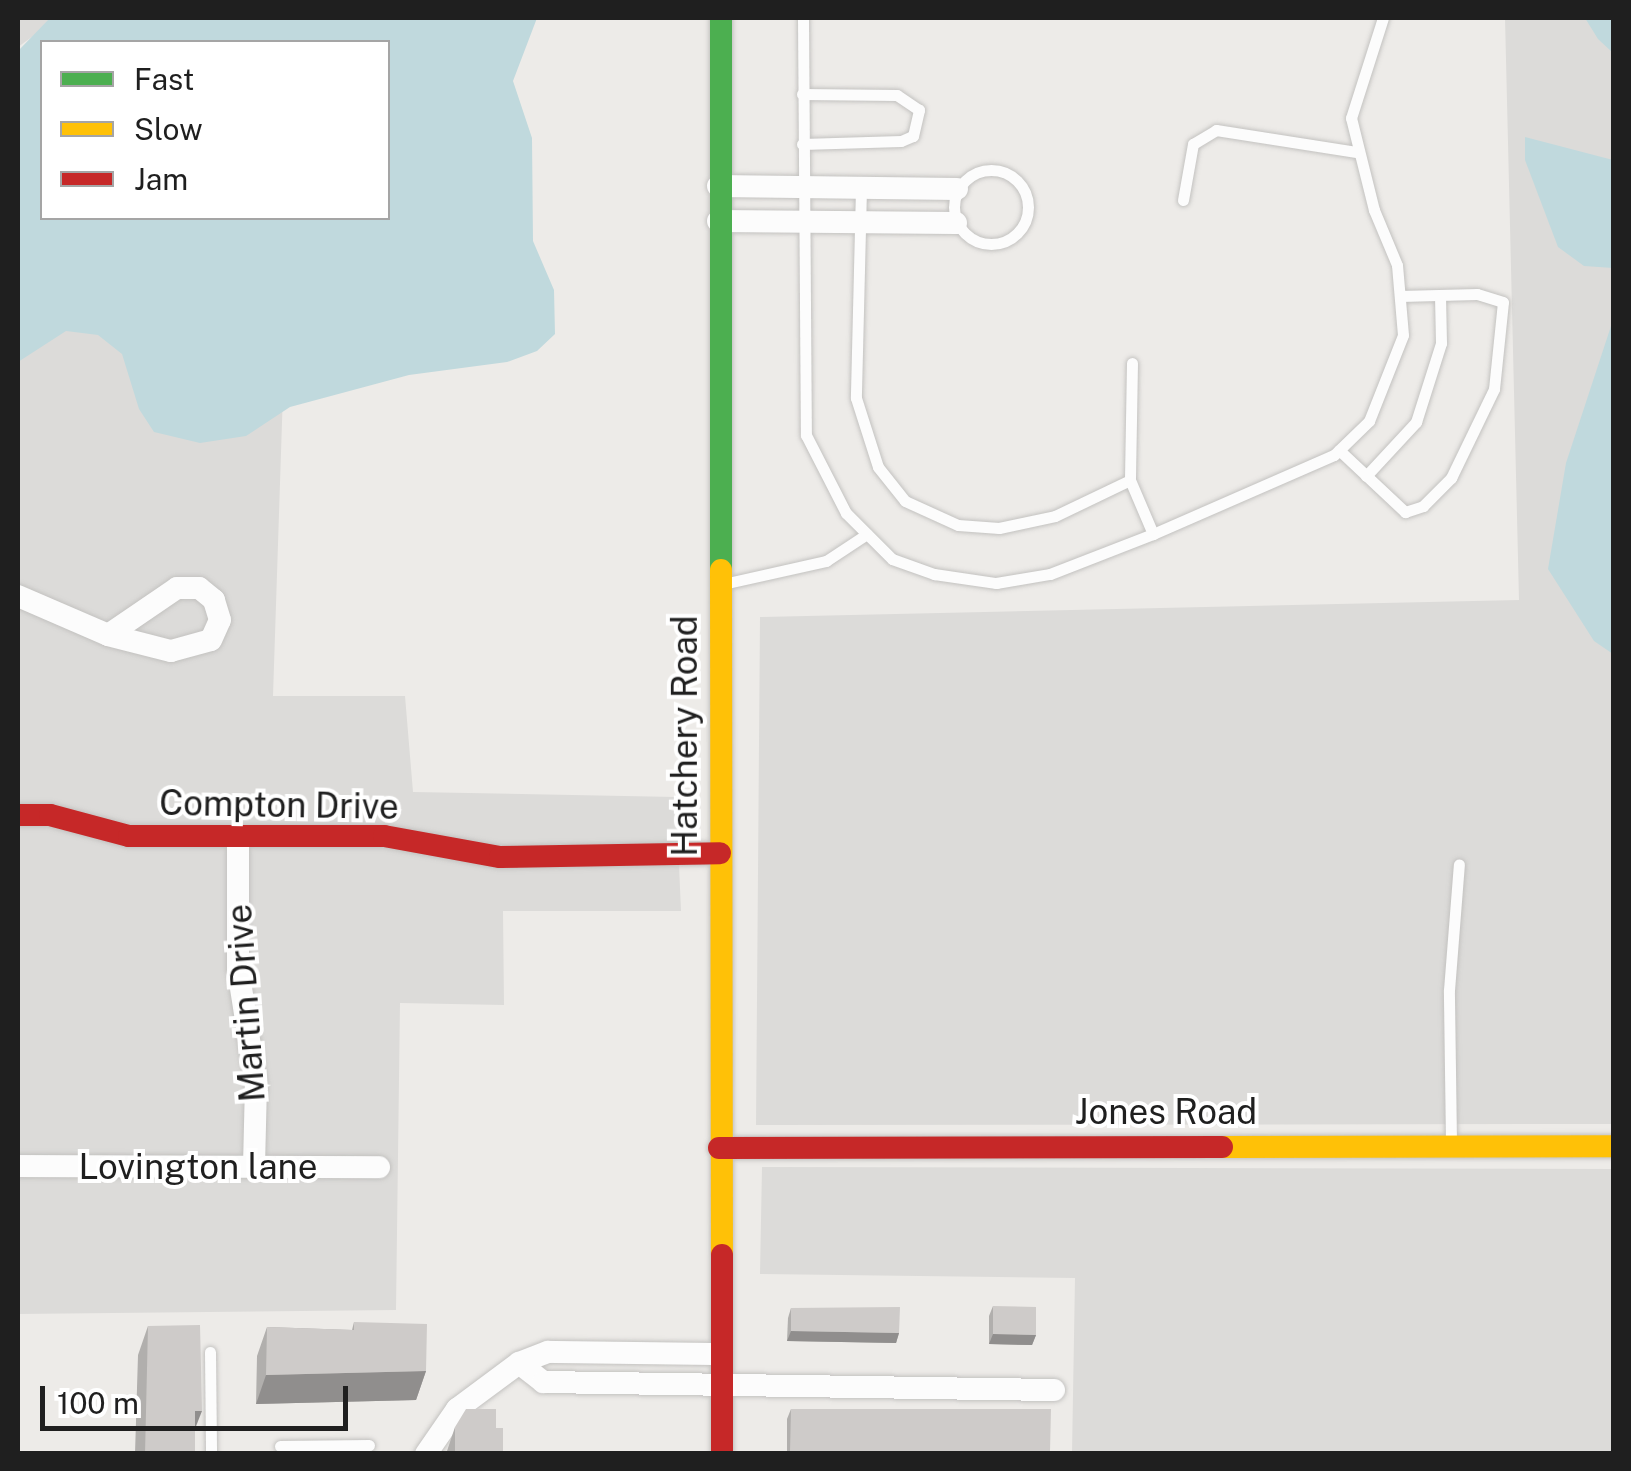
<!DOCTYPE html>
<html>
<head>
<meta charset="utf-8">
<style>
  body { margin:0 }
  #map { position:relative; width:1631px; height:1471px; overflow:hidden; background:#edebe8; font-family:"Public Sans",sans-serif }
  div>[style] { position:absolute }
  .residential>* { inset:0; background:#dcdbd9 }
  .water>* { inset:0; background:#c0d9dd }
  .roads { filter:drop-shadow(0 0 2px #c3c2c0) drop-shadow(0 0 2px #c3c2c0) }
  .lane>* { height:11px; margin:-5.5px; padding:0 5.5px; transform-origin:5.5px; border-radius:5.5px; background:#fcfcfc }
  .lane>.ring { margin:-5.5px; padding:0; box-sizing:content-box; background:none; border:11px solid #fcfcfc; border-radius:50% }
  .street>* { height:22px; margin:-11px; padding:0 11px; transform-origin:11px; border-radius:11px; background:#fcfcfc }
  .fast>* { height:22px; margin:-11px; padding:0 11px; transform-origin:11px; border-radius:11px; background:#4caf50 }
  .slow>* { height:22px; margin:-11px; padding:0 11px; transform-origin:11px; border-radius:11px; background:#ffc107 }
  .jam>* { height:22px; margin:-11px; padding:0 11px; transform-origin:11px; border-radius:11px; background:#c62828 }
  .wall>* { inset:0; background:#b1afad }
  .shaded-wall>* { inset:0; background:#908e8d }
  .building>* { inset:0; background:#cecbc9 }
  span { translate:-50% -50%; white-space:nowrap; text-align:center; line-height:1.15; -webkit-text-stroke:8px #fff; paint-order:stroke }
  .street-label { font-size:35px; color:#1f1f1f }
  .frame { position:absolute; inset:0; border:20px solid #1f1f1f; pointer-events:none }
  .legend { position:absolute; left:40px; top:40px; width:350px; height:180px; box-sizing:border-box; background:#fff; border:2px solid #a5a5a5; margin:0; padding:12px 18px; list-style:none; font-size:30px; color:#1f1f1f }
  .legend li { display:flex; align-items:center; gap:20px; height:50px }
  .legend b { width:50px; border:2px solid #a5a5a5 }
  .scale { position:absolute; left:40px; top:1386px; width:308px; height:45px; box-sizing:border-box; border:5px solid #1f1f1f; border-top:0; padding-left:12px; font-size:30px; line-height:35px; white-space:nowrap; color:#1f1f1f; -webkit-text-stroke:8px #fff; paint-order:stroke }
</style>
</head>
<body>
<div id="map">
  <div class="residential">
    <i style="clip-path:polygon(18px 18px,58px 18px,18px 47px)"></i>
    <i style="clip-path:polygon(1505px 18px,1613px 18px,1613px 1124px,756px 1125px,760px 617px,1519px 600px)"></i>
    <i style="clip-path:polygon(18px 193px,42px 218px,286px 301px,273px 696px,405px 696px,413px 792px,676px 797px,681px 911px,503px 911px,504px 1005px,400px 1003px,396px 1310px,18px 1314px)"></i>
    <i style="clip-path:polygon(762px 1167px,1613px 1169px,1613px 1453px,1072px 1453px,1075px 1278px,760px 1274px)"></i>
  </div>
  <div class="water">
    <i style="clip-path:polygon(evenodd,50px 18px,537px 18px,513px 81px,532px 138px,533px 241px,554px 290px,555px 334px,537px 351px,507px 362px,409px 375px,290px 407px,246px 436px,200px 443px,154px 432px,139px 409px,122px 354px,98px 335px,66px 331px,18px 362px,18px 51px,50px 18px,42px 42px,388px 42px,388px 218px,42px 218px,42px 42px)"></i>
    <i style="clip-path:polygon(1585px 18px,1613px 18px,1613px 53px,1598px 39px)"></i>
    <i style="clip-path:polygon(1525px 137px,1613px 160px,1613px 268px,1584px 266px,1558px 247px,1525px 160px)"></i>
    <i style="clip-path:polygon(1613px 320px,1613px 654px,1594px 641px,1548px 569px,1566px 463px)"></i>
  </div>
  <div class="roads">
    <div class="lane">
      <i style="left:803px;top:18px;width:417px;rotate:89.6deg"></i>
      <i style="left:806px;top:435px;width:88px;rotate:62.9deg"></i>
      <i style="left:846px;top:513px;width:65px;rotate:45deg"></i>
      <i style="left:892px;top:559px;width:45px;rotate:19.7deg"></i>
      <i style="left:934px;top:574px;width:63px;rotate:8.3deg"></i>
      <i style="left:996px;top:583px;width:55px;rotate:-9.5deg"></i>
      <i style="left:1050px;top:574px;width:110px;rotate:-21.2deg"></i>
      <i style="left:1153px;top:534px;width:197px;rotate:-23.6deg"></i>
      <i style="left:1334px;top:455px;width:49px;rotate:-44.2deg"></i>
      <i style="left:1369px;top:421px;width:92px;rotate:-68.4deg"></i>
      <i style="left:1403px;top:335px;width:70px;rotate:-94.9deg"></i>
      <i style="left:1397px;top:265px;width:60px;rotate:-112.7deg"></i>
      <i style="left:1374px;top:210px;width:95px;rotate:-104deg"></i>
      <i style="left:1351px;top:118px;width:105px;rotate:-72.3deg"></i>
      <i style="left:802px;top:144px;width:99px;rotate:-1.7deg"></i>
      <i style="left:901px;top:141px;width:13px;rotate:-23deg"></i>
      <i style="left:913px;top:136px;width:27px;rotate:-77deg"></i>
      <i style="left:919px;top:110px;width:27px;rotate:-146deg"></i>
      <i style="left:897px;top:95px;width:95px;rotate:-179.4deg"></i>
      <i class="ring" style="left:954px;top:170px;width:63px;height:63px"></i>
      <i style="left:861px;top:188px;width:210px;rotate:91.4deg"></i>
      <i style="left:856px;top:398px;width:72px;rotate:72.3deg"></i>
      <i style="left:878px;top:467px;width:43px;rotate:51.5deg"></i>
      <i style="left:905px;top:501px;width:58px;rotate:24.4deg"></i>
      <i style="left:958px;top:525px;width:41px;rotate:4.2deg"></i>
      <i style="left:999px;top:528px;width:57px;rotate:-12.1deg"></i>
      <i style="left:1055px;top:516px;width:83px;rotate:-25.6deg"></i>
      <i style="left:1183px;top:200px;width:57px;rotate:-79.9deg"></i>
      <i style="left:1193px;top:144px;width:27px;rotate:-31deg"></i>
      <i style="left:1216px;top:130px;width:142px;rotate:8.9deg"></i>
      <i style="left:1132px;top:363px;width:117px;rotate:91deg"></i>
      <i style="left:1130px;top:480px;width:59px;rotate:66.9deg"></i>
      <i style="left:1339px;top:450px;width:91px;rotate:43.2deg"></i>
      <i style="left:1405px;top:512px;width:19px;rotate:-18deg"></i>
      <i style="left:1423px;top:506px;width:40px;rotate:-45deg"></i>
      <i style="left:1451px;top:478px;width:99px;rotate:-64.2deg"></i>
      <i style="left:1494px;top:389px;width:87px;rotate:-84.1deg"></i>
      <i style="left:1503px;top:302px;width:27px;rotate:-163deg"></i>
      <i style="left:1477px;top:294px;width:77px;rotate:178.5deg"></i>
      <i style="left:1366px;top:476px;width:74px;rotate:-47.2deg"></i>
      <i style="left:1416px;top:422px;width:83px;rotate:-72.4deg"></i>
      <i style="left:1441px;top:343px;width:48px;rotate:-91.2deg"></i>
      <i style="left:723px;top:584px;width:106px;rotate:-12.6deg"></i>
      <i style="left:826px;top:561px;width:49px;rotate:-33.4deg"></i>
      <i style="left:1451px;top:1142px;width:152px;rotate:-90.8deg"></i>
      <i style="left:1449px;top:990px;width:126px;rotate:-85.5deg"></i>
      <i style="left:210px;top:1352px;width:102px;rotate:89.4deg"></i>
      <i style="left:280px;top:1446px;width:89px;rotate:-0.6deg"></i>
    </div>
    <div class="street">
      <i style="left:718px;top:186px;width:239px;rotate:0.7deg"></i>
      <i style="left:718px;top:221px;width:238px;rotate:0.5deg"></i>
      <i style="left:18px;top:596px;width:98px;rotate:23.4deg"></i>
      <i style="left:108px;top:635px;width:65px;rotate:14.3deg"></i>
      <i style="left:171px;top:651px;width:41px;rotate:-15.4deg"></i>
      <i style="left:211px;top:640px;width:22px;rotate:-66deg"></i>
      <i style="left:220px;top:620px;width:21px;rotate:-107deg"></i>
      <i style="left:214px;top:600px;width:19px;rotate:-141deg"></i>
      <i style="left:199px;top:588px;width:22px;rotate:180deg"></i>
      <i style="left:177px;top:588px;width:83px;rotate:145.7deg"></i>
      <i style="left:238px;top:838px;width:131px;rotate:90deg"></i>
      <i style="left:238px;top:969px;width:116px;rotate:81.1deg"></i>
      <i style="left:256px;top:1084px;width:83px;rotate:91.4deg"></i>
      <i style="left:18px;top:1166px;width:361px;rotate:0.2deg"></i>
      <i style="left:519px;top:1363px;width:31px;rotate:38deg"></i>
      <i style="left:543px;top:1382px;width:511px;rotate:0.9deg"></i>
      <i style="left:426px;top:1454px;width:55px;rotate:-55.4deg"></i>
      <i style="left:457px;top:1409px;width:77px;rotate:-36.6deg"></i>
      <i style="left:519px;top:1363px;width:31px;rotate:-21deg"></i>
      <i style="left:548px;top:1352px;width:174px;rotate:0.7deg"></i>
    </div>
    <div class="fast">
      <i style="left:721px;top:18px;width:552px;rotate:90deg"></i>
    </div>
    <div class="slow">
      <i style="left:721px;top:570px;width:685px;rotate:89.92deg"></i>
      <i style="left:1222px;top:1147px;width:392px;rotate:-0.1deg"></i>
    </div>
    <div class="jam">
      <i style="left:18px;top:815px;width:32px"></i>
      <i style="left:50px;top:815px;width:82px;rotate:14.9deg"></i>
      <i style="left:129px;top:836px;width:255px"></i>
      <i style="left:384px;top:836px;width:118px;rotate:10.3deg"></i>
      <i style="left:500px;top:857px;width:220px;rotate:-1deg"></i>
      <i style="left:719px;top:1148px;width:503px;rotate:-0.11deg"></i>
      <i style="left:722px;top:1255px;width:199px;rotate:90deg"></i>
    </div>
  </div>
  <div class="wall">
    <i style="clip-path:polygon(993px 1306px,1036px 1335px,1032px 1345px,989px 1344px,989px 1316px)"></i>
    <i style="clip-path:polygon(791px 1308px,899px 1333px,896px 1343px,787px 1341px,788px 1318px)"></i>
    <i style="clip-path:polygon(354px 1322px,426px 1371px,416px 1400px,256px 1404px,257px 1356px,267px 1327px,352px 1330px)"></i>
    <i style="clip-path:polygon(148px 1326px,195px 1430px,195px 1454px,135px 1454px,138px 1355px)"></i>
    <i style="clip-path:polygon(791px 1409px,1050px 1451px,1049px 1454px,787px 1454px,787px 1419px)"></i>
    <i style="clip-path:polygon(455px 1427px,496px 1428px,503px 1454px,446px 1454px)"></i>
  </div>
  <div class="shaded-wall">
    <i style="clip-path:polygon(791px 1331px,899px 1333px,896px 1343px,787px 1341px)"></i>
    <i style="clip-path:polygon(993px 1334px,1036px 1335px,1032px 1345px,989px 1344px)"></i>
    <i style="clip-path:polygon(426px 1371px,416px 1400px,256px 1404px,266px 1375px)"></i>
    <i style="clip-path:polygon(195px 1411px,202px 1411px,191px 1439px)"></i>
    <i style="clip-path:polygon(1050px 1451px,1049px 1454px,790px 1454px,790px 1452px)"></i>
  </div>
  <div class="building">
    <i style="clip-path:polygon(993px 1306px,1036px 1307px,1036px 1335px,993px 1334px)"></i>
    <i style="clip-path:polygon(900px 1307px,899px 1333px,791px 1331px,791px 1308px)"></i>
    <i style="clip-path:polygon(354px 1322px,427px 1324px,426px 1371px,266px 1375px,267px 1327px,354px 1330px)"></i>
    <i style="clip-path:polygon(200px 1325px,202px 1411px,195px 1411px,195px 1454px,145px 1454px,148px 1326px)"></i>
    <i style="clip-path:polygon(466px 1409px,496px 1409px,496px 1428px,503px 1428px,503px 1454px,455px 1454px,455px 1427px)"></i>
    <i style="clip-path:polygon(791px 1409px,1051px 1409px,1050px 1451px,790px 1452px)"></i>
  </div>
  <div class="street-label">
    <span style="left:685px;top:736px;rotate:-90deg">Hatchery Road</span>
    <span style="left:279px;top:805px;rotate:1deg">Compton Drive</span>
    <span style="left:246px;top:1003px;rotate:-94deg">Martin Drive</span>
    <span style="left:1166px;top:1112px">Jones Road</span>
    <span style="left:198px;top:1167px">Lovington lane</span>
  </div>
  <div class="frame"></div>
  <ul class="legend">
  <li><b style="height:12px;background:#4caf50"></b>Fast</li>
  <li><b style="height:12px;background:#ffc107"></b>Slow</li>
  <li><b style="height:12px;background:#c62828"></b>Jam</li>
  </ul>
  <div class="scale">100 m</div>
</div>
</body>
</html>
